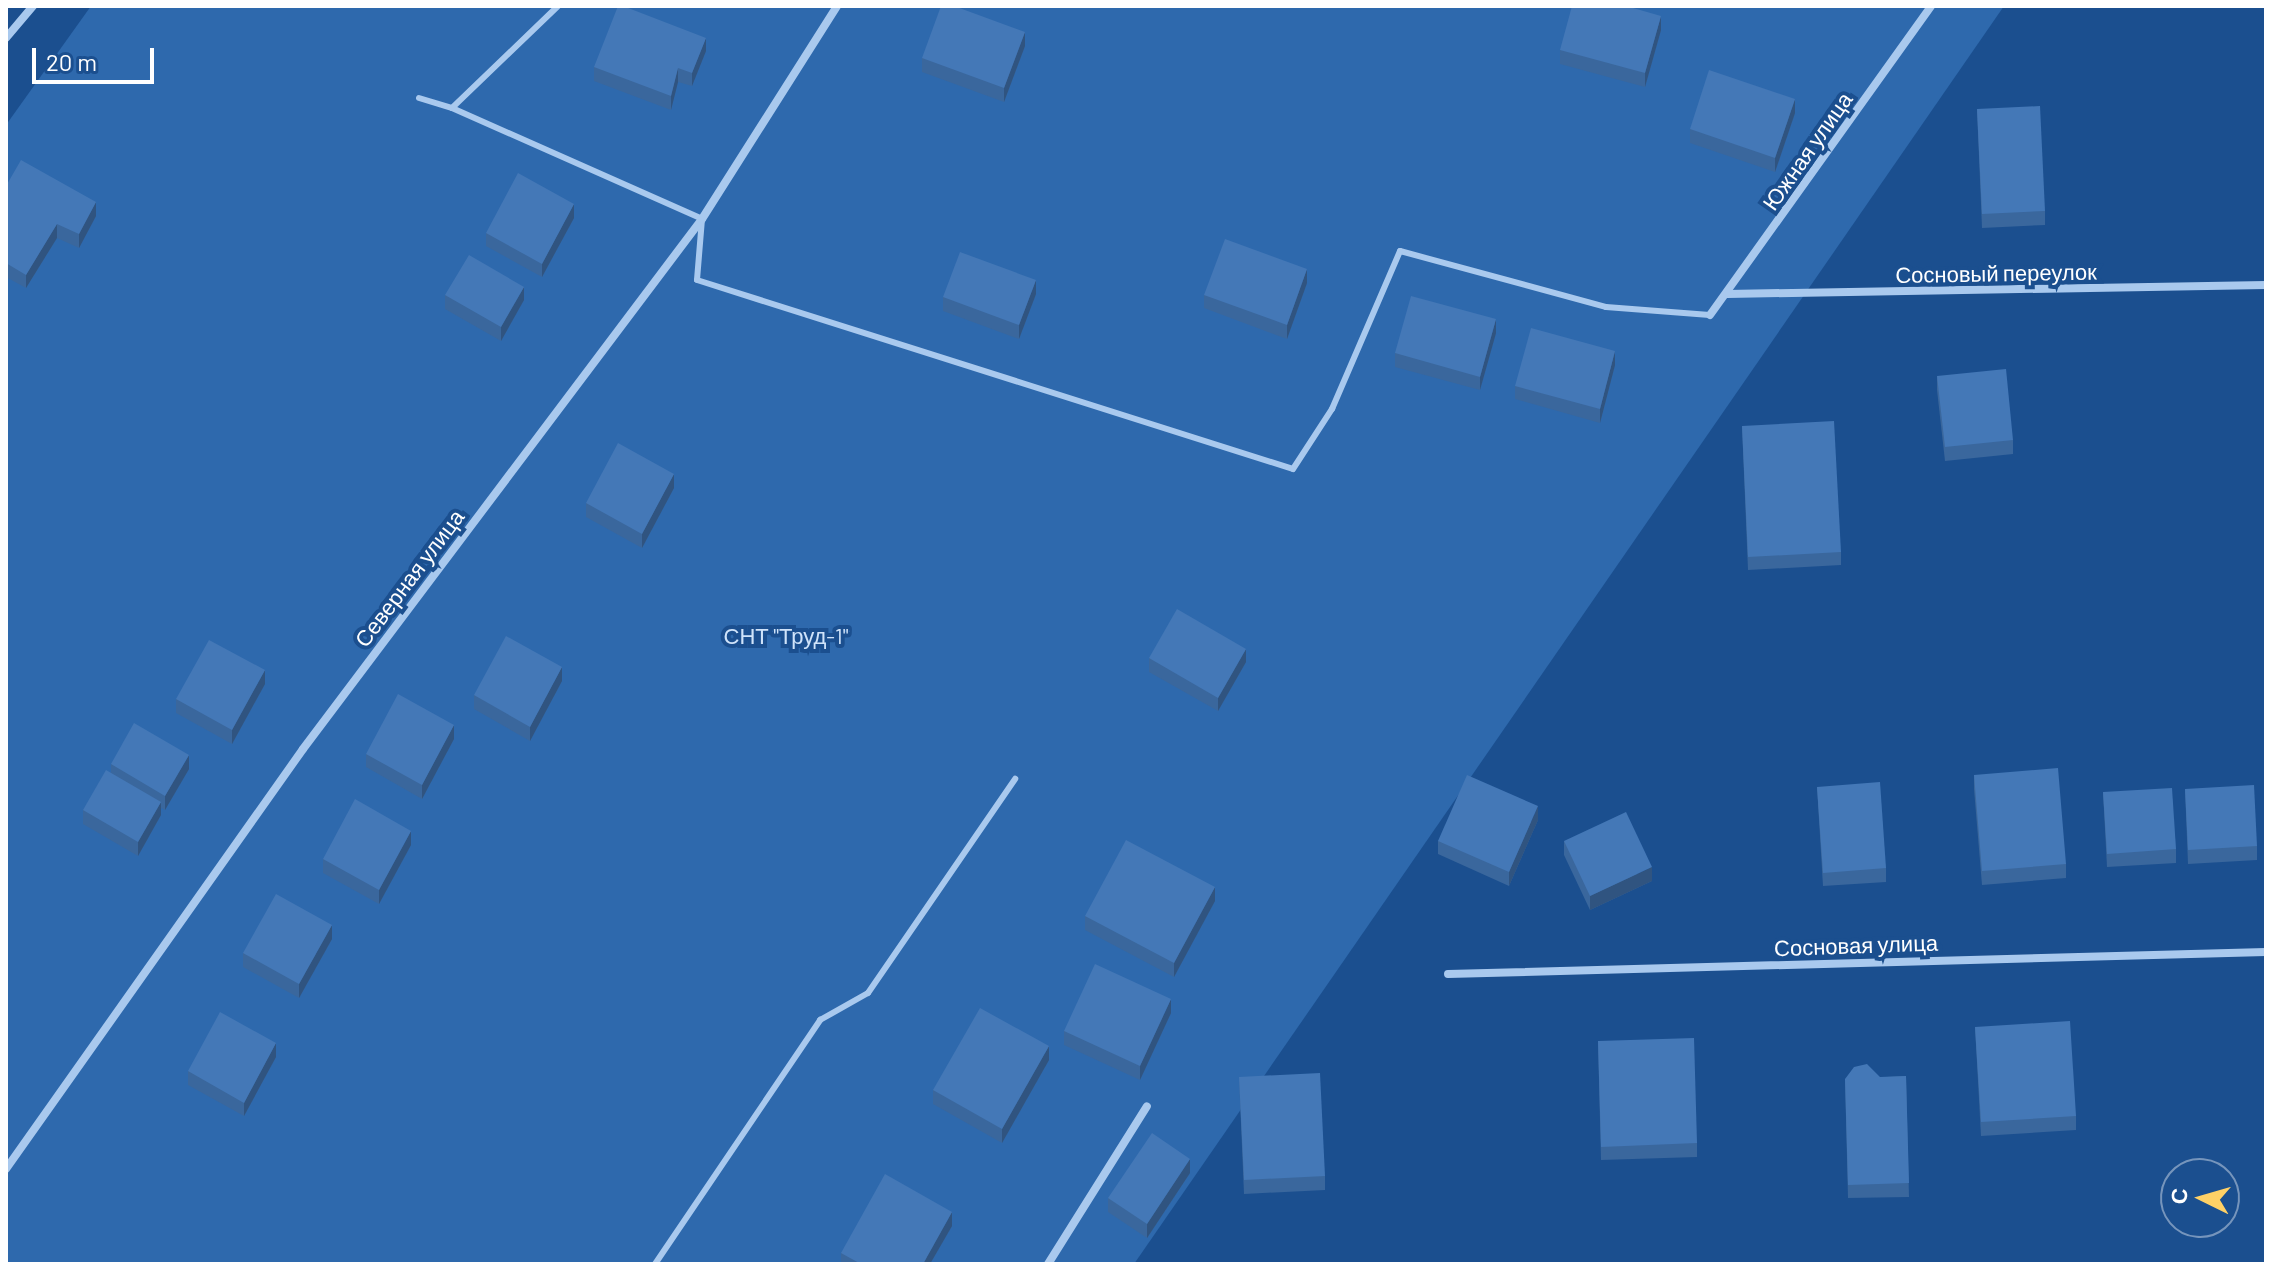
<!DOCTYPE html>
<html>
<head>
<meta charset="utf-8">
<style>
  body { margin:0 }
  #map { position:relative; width:2272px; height:1270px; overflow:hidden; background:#1b4f8f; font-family:Barlow,sans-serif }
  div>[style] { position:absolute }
  .green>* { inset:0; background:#2e69ad }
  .lane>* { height:6px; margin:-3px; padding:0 3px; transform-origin:3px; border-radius:3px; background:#a9c9ee }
  .street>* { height:8px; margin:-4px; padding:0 4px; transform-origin:4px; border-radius:4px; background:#a9c9ee }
  .wall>* { inset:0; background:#3a679d }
  .shaded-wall>* { inset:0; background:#305480 }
  .building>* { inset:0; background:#4478b7 }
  span { translate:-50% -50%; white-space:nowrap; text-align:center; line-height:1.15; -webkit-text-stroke:8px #1b4f8f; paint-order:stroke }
  .street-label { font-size:22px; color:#fff }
  .park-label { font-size:22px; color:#cfe3fa }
  .frame { position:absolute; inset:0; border:8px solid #fff; pointer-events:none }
  .north { position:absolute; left:2160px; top:1158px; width:80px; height:80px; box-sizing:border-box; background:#1b4f8f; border:2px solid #7695bc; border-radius:50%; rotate:275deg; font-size:22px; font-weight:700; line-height:32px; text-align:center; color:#fff }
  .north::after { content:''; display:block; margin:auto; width:28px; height:36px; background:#ffd166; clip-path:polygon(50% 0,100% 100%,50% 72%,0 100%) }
  .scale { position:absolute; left:32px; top:48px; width:122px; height:36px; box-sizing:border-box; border:4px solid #fff; border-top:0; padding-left:10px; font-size:24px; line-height:28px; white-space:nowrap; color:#fff; -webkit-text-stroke:6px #1b4f8f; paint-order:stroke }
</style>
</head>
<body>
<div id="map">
  <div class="green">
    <i style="clip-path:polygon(91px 6px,2004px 6px,1134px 1264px,6px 1264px,6px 125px)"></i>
  </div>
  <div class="lane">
    <i style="left:558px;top:6px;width:147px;rotate:136.1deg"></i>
    <i style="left:452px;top:108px;width:274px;rotate:23.9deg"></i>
    <i style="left:702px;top:219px;width:61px;rotate:94.7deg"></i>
    <i style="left:697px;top:280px;width:625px;rotate:17.59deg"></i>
    <i style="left:1293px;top:469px;width:72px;rotate:-57deg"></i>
    <i style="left:1332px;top:409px;width:172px;rotate:-66.7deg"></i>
    <i style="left:1400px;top:251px;width:213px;rotate:15.2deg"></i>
    <i style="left:1606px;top:307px;width:104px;rotate:4.4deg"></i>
    <i style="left:419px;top:98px;width:34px;rotate:17deg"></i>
    <i style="left:655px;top:1264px;width:295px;rotate:-55.9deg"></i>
    <i style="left:820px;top:1020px;width:55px;rotate:-29.4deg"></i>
    <i style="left:868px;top:993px;width:260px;rotate:-55.5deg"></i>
  </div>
  <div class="street">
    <i style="left:6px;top:38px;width:42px;rotate:-49.8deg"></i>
    <i style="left:1727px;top:294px;width:539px;rotate:-0.96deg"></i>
    <i style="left:1710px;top:315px;width:380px;rotate:-54.4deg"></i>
    <i style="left:1448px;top:974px;width:818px;rotate:-1.54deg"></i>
    <i style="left:6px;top:1169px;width:514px;rotate:-54.73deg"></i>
    <i style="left:303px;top:749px;width:663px;rotate:-53.03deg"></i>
    <i style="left:702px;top:219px;width:252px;rotate:-57.6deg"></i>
    <i style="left:1048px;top:1264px;width:186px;rotate:-57.9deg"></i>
  </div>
  <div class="wall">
    <i style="clip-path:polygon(1661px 30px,1645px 87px,1560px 64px,1560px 50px)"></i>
    <i style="clip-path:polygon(1025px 46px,1004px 102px,922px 72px,922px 58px)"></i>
    <i style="clip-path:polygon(706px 51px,692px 86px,678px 82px,671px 110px,594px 81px,594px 67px)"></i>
    <i style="clip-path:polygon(1977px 109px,2045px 211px,2045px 225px,1982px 228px)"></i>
    <i style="clip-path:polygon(1795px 113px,1775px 172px,1690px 143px,1690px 129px)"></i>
    <i style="clip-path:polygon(6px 186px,96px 216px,79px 248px,57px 238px,26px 288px,6px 277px)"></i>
    <i style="clip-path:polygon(574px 218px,542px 277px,486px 246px,486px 233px)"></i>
    <i style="clip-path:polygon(1307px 283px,1287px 339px,1204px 308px,1204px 295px)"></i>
    <i style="clip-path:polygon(1036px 294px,1019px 339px,943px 311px,943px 297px)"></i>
    <i style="clip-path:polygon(445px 295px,524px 300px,501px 341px,445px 309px)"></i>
    <i style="clip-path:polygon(1496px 333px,1480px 390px,1395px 367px,1395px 353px)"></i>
    <i style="clip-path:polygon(1615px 365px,1600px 423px,1515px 399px,1515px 386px)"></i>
    <i style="clip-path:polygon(1937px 376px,2013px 440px,2013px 454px,1945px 461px,1937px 390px)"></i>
    <i style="clip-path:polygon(1742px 426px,1841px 552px,1841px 565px,1748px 570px)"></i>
    <i style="clip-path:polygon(674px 488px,642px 548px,586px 517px,586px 503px)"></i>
    <i style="clip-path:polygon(1149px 658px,1246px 662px,1218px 711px,1149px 672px)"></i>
    <i style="clip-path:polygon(562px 681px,530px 741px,474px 709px,474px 695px)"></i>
    <i style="clip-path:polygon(265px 684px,232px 744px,176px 713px,176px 699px)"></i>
    <i style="clip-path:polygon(454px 739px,422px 799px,366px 767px,366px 754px)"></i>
    <i style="clip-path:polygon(111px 764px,189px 769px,165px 810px,161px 808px,161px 815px,138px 856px,83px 824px,83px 810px,111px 772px)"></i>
    <i style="clip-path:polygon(1974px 775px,2066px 864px,2066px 878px,1982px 885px,1974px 789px)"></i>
    <i style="clip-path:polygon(1817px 787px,1886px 868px,1886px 882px,1823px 886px)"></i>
    <i style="clip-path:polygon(2185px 789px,2257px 846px,2257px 860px,2188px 864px)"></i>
    <i style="clip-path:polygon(2103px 792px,2176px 849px,2176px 863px,2107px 867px)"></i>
    <i style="clip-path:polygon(1538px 820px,1509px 886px,1438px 854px,1438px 841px)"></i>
    <i style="clip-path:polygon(1564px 841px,1652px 881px,1590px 910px,1564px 855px)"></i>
    <i style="clip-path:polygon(411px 845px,379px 904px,323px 873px,323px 859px)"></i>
    <i style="clip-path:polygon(1215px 901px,1174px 977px,1085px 930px,1085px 916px)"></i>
    <i style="clip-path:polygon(332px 939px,299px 998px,243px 967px,243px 953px)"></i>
    <i style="clip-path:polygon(1171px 1013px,1140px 1080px,1064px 1045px,1064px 1031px)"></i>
    <i style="clip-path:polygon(1975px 1027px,2076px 1116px,2076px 1130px,1981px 1136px)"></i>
    <i style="clip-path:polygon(1598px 1041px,1697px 1143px,1697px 1157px,1601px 1160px)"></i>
    <i style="clip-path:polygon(276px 1057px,244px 1116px,188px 1085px,188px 1071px)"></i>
    <i style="clip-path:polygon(1049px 1060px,1002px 1143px,933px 1104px,933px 1090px)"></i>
    <i style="clip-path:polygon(1906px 1076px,1909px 1197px,1848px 1198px,1845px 1079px)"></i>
    <i style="clip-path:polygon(1239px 1077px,1325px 1176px,1325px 1190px,1244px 1194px)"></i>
    <i style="clip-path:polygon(1190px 1173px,1147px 1238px,1108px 1212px,1108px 1198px)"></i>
    <i style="clip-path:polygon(952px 1226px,930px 1264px,841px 1264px,841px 1253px)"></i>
  </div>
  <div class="shaded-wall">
    <i style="clip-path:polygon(1661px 16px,1661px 30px,1645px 87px,1645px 73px)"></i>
    <i style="clip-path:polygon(1025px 32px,1025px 46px,1004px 102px,1004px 88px)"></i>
    <i style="clip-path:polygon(706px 38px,706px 51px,692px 86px,692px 73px)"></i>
    <i style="clip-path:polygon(678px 68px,678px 82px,671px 110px,671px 96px)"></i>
    <i style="clip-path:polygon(1795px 99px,1795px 113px,1775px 172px,1775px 158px)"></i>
    <i style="clip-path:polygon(96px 202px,96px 216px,79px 248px,79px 234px)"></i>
    <i style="clip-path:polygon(574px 204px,574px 218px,542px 277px,542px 264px)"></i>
    <i style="clip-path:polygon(57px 224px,57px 238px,26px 288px,26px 275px)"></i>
    <i style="clip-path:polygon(1307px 269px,1307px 283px,1287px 339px,1287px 325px)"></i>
    <i style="clip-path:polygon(1036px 280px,1036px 294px,1019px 339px,1019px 325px)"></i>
    <i style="clip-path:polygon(524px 287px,524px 300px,501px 341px,501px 327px)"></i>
    <i style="clip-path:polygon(1496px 319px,1496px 333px,1480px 390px,1480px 377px)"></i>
    <i style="clip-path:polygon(1615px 351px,1615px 365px,1600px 423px,1600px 409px)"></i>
    <i style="clip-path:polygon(674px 474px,674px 488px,642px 548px,642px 534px)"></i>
    <i style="clip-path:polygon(1246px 649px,1246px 662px,1218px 711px,1218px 698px)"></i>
    <i style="clip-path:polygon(562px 667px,562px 681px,530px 741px,530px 727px)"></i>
    <i style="clip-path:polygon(265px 670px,265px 684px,232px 744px,232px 730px)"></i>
    <i style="clip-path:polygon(454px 725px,454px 739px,422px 799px,422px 785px)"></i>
    <i style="clip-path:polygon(189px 755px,189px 769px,165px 810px,165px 796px)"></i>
    <i style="clip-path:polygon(161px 802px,161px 815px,138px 856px,138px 842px)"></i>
    <i style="clip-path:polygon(1538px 806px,1538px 820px,1509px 886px,1509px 872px)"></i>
    <i style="clip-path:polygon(411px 831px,411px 845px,379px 904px,379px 890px)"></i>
    <i style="clip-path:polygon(1652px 867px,1652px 881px,1590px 910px,1590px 896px)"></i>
    <i style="clip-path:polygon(1215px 887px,1215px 901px,1174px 977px,1174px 963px)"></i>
    <i style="clip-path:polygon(332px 925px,332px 939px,299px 998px,299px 984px)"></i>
    <i style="clip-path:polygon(1171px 999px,1171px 1013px,1140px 1080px,1140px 1066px)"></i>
    <i style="clip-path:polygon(276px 1043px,276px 1057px,244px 1116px,244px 1103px)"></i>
    <i style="clip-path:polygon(1049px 1046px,1049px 1060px,1002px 1143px,1002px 1129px)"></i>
    <i style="clip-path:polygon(1190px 1159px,1190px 1173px,1147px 1238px,1147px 1224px)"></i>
    <i style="clip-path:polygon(952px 1212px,952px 1226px,930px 1264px,923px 1264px)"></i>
  </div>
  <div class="building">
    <i style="clip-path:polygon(618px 6px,623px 6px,706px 38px,692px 73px,678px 68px,671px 96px,594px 67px)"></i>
    <i style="clip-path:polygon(941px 6px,954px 6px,1025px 32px,1004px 88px,922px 58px)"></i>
    <i style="clip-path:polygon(1572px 6px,1626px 6px,1661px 16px,1645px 73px,1560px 50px)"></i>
    <i style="clip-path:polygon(1709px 70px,1795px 99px,1775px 158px,1690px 129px)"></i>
    <i style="clip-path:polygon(2040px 106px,2045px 211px,1982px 214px,1977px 109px)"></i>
    <i style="clip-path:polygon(21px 160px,96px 202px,79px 234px,57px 224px,26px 275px,6px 263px,6px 186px)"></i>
    <i style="clip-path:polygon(518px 173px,574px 204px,542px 264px,486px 233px)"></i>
    <i style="clip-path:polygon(1225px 239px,1307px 269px,1287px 325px,1204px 295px)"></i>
    <i style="clip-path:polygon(960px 252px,1036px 280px,1019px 325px,943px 297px)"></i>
    <i style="clip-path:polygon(469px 255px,524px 287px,501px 327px,445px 295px)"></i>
    <i style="clip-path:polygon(1411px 296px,1496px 319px,1480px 377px,1395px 353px)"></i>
    <i style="clip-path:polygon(1531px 328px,1615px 351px,1600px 409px,1515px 386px)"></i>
    <i style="clip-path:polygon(2006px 369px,2013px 440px,1945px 447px,1937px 376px)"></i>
    <i style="clip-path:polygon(1834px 421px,1841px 552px,1748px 557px,1742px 426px)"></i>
    <i style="clip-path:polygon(618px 443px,674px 474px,642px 534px,586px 503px)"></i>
    <i style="clip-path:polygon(1177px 609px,1246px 649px,1218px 698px,1149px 658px)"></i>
    <i style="clip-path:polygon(506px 636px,562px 667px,530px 727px,474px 695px)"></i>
    <i style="clip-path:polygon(209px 640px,265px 670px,232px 730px,176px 699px)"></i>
    <i style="clip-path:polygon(398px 694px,454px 725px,422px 785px,366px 754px)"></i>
    <i style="clip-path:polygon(134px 723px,189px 755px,165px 796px,111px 764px)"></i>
    <i style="clip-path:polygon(2058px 768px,2066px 864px,1982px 871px,1974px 775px)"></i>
    <i style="clip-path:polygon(106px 770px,161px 802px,138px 842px,83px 810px)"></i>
    <i style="clip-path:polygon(1467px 775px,1538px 806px,1509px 872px,1438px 841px)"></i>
    <i style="clip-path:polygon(1880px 782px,1886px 868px,1823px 873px,1817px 787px)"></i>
    <i style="clip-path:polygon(2254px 785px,2257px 846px,2188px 850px,2185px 789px)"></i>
    <i style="clip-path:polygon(2172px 788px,2176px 849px,2107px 854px,2103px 792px)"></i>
    <i style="clip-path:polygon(355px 799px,411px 831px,379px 890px,323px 859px)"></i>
    <i style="clip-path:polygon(1626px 812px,1652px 867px,1590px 896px,1564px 841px)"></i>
    <i style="clip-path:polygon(1126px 840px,1215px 887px,1174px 963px,1085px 916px)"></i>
    <i style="clip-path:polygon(276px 894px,332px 925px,299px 984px,243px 953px)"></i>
    <i style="clip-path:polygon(1095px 964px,1171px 999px,1140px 1066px,1064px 1031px)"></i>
    <i style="clip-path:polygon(980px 1008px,1049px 1046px,1002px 1129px,933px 1090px)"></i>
    <i style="clip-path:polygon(220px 1012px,276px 1043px,244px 1103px,188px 1071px)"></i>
    <i style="clip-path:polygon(2070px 1021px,2076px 1116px,1981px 1122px,1975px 1027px)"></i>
    <i style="clip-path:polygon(1694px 1038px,1697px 1143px,1601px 1147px,1598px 1041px)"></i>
    <i style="clip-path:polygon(1867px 1064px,1880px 1077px,1906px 1076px,1909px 1183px,1848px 1185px,1845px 1079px,1854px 1067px)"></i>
    <i style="clip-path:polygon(1320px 1073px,1325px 1176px,1244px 1180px,1239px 1077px)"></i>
    <i style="clip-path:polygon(1152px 1133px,1190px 1159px,1147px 1224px,1108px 1198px)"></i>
    <i style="clip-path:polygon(885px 1174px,952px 1212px,923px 1264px,861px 1264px,841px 1253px)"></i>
  </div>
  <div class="street-label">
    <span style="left:1807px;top:151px;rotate:-55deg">Южная улица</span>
    <span style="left:1996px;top:273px;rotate:-1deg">Сосновый переулок</span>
    <span style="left:409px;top:578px;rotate:-53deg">Северная улица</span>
    <span style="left:1856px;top:945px;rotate:-2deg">Сосновая улица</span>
  </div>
  <div class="park-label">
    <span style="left:786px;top:636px">СНТ "Труд-1"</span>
  </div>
  <div class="frame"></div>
  <div class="north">С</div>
  <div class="scale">20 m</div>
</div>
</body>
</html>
